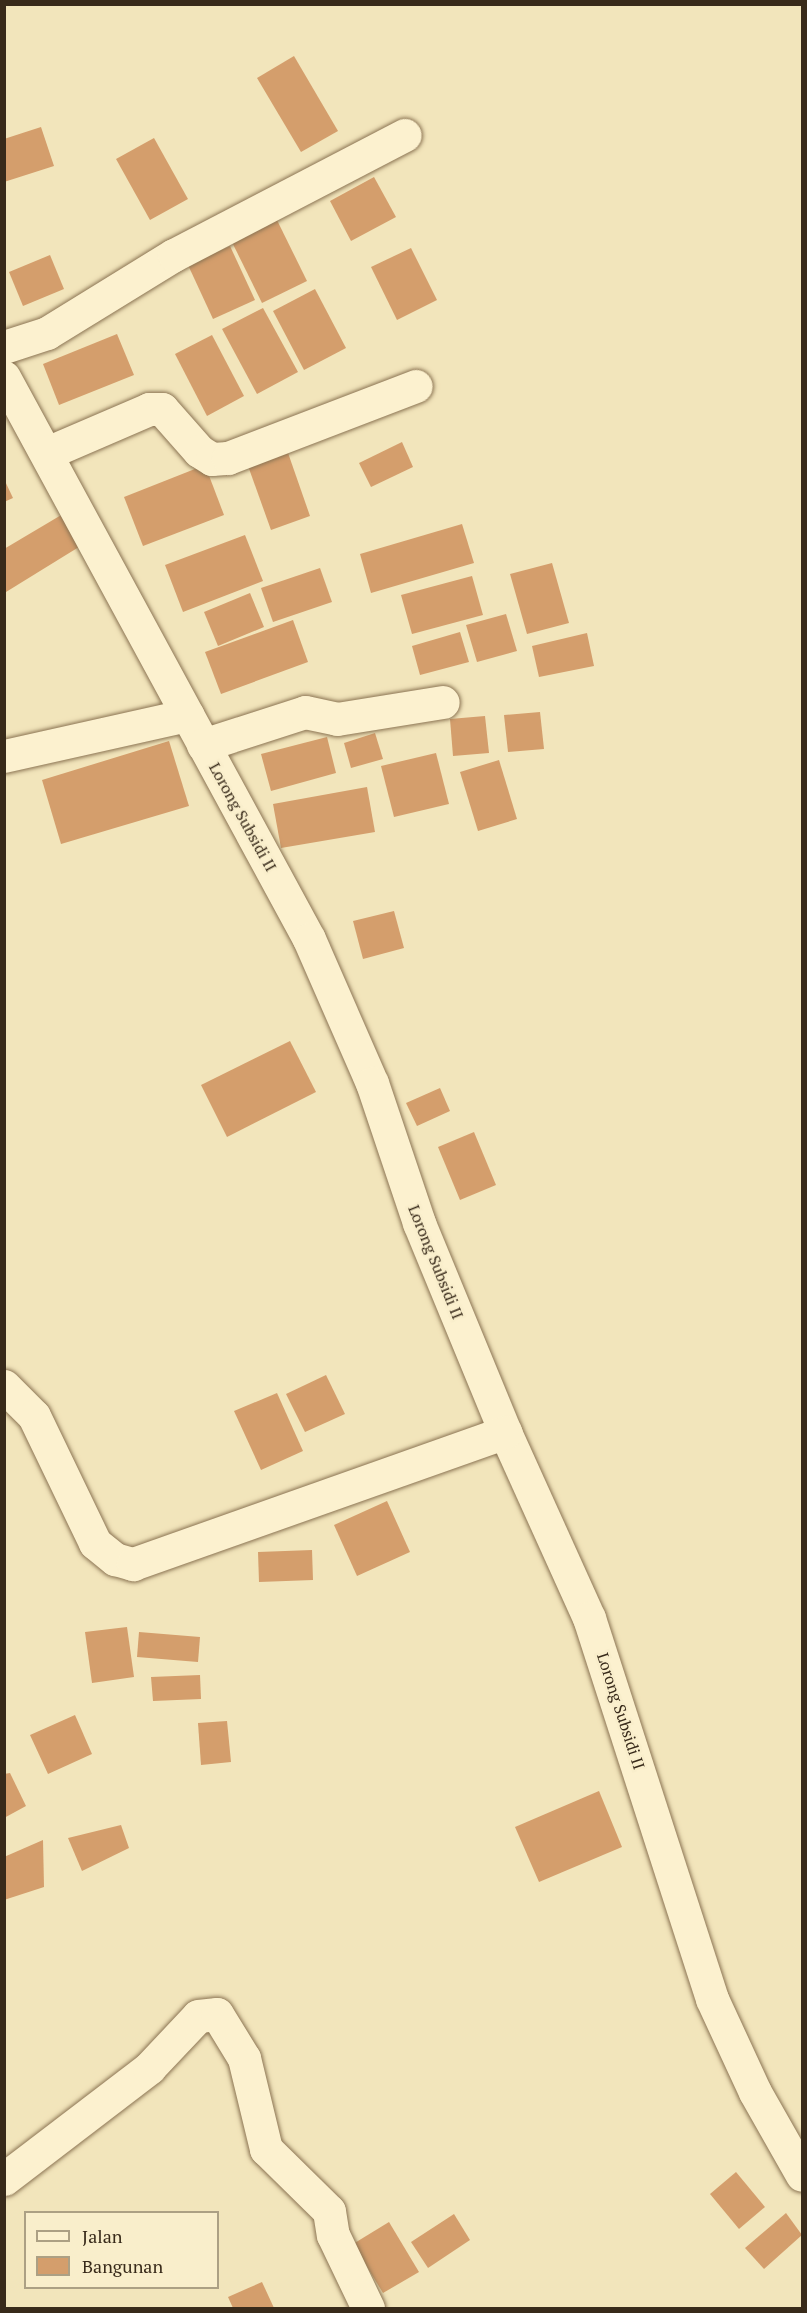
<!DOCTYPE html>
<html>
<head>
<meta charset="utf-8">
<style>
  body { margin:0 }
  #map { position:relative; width:807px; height:2313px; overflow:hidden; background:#f2e5bb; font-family:"PT Serif",serif }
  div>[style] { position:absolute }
  .building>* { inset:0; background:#d49e6c }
  .roads { filter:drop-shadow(0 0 2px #8b7453) drop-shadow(0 0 2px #8b7453) }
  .minor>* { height:33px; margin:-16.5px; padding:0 16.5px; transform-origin:16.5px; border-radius:16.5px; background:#fcf1cf }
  span { translate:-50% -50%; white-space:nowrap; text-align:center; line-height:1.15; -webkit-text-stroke:5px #f9eecb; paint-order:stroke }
  .street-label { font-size:16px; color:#382a1a }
  .frame { position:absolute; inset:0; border:6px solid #382a1a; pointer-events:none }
  .legend { position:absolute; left:24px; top:2211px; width:195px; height:78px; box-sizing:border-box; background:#f9eecb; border:2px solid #aca084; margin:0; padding:8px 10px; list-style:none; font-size:18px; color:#382a1a }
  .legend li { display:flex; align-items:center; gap:12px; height:30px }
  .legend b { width:30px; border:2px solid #aca084 }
</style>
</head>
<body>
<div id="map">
  <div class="building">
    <i style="clip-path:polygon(294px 56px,338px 131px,301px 152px,257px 78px)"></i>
    <i style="clip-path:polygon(41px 127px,54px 166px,4px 182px,4px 139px)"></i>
    <i style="clip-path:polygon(154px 138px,188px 199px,150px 220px,116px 159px)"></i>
    <i style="clip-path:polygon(374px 177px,396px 217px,351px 241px,330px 201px)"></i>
    <i style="clip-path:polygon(273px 212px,307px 281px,262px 303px,228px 234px)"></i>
    <i style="clip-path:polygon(230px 246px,255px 300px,213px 319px,188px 265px)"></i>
    <i style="clip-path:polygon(411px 248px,437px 300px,397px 320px,371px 267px)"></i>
    <i style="clip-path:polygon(50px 255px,64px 289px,23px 306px,9px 272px)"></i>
    <i style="clip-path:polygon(315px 289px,346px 348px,304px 370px,273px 311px)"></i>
    <i style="clip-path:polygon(263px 308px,298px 372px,257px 394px,222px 329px)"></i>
    <i style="clip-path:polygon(117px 334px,134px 375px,59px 405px,43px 364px)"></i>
    <i style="clip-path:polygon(212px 335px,244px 396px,207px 416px,175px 354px)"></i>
    <i style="clip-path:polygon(402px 442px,413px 467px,371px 487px,359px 463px)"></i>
    <i style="clip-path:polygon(287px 450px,310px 516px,271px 530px,247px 463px)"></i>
    <i style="clip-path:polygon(205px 465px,224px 515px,143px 546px,124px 497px)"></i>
    <i style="clip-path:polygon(4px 479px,13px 498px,4px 502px)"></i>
    <i style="clip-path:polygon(68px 511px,87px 542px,6px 592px,4px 549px)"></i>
    <i style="clip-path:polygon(462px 524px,474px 563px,371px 593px,360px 554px)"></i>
    <i style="clip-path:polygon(245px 535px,263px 581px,183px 612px,165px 565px)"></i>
    <i style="clip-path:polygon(552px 563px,569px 623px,527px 634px,510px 574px)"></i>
    <i style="clip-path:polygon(320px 568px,332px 602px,273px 622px,261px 588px)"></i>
    <i style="clip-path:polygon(472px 576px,483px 615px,412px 634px,401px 595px)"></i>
    <i style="clip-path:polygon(250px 593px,264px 627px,218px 646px,204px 612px)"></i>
    <i style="clip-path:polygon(506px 614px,517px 651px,477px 662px,466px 625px)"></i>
    <i style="clip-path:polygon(293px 620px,308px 662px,221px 694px,205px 652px)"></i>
    <i style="clip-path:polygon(460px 632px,469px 662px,420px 675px,412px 646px)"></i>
    <i style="clip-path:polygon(587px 633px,594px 666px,539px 677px,532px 646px)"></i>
    <i style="clip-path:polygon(540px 712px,544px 749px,508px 752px,504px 715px)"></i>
    <i style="clip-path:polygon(485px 716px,489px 753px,453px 756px,450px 719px)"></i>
    <i style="clip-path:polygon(375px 733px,383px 759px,351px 768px,344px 743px)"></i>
    <i style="clip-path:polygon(327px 737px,336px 773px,271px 791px,261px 754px)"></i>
    <i style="clip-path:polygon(169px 741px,189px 806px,61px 844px,42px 780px)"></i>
    <i style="clip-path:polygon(436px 753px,449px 804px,394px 817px,381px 766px)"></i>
    <i style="clip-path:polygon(499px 760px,517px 819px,478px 831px,460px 772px)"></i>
    <i style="clip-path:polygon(367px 787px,375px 832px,281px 848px,273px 804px)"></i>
    <i style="clip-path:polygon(394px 911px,404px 948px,363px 959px,353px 921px)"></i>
    <i style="clip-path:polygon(290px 1041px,316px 1092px,227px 1137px,201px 1085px)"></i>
    <i style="clip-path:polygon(440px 1088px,450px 1111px,417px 1126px,406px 1103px)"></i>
    <i style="clip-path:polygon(474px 1132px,496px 1185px,460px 1200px,438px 1147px)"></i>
    <i style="clip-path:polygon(326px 1375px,345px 1414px,305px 1432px,286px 1394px)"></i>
    <i style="clip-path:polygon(277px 1393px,303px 1451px,261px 1470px,234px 1411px)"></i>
    <i style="clip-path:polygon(387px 1501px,410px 1552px,357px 1576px,334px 1525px)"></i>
    <i style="clip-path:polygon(312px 1550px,313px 1580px,259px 1582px,258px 1552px)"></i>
    <i style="clip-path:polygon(127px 1627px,134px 1677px,92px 1683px,85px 1632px)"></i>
    <i style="clip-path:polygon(139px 1632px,200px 1637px,198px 1662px,137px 1657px)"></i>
    <i style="clip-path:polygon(200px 1675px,201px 1699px,153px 1701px,151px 1677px)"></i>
    <i style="clip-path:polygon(75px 1715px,92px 1754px,48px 1774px,30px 1735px)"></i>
    <i style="clip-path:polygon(227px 1721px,231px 1762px,201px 1765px,198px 1723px)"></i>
    <i style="clip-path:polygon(10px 1773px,26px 1806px,4px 1818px,4px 1774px)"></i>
    <i style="clip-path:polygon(599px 1791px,622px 1847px,539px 1882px,515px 1827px)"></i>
    <i style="clip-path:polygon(121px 1825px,129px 1848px,82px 1871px,68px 1838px)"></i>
    <i style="clip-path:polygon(43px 1840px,44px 1887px,4px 1900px,4px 1857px)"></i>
    <i style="clip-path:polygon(736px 2172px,765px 2207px,739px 2229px,710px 2194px)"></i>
    <i style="clip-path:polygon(786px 2213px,802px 2235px,764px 2269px,745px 2248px)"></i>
    <i style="clip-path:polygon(454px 2214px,470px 2240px,428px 2268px,411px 2242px)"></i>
    <i style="clip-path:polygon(389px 2222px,419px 2272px,383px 2293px,353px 2244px)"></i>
    <i style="clip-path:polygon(262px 2282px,274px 2308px,233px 2308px,228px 2297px)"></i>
  </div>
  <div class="roads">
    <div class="minor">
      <i style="left:4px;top:347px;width:45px;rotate:-18deg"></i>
      <i style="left:47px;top:333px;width:149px;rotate:-31.6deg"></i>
      <i style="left:174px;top:255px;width:260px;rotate:-27.5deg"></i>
      <i style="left:4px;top:377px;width:639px;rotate:61.51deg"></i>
      <i style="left:309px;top:939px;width:157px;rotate:66.4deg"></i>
      <i style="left:372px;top:1083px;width:148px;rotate:71.4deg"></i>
      <i style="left:419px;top:1223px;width:226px;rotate:67.6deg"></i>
      <i style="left:505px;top:1432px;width:204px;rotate:65.7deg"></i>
      <i style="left:589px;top:1618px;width:400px;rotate:72.1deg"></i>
      <i style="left:712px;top:1999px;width:102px;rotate:65.2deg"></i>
      <i style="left:755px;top:2092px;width:95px;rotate:60.5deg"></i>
      <i style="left:47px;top:453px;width:111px;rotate:-23.3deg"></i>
      <i style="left:149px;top:409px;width:13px"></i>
      <i style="left:162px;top:409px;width:56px;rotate:48.6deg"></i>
      <i style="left:199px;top:451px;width:15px;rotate:32deg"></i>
      <i style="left:212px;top:459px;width:16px;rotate:-4deg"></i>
      <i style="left:228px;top:458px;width:201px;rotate:-21deg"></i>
      <i style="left:203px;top:745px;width:107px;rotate:-17.9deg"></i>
      <i style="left:305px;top:712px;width:33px;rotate:12deg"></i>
      <i style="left:337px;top:719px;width:107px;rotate:-9.1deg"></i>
      <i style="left:4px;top:756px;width:188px;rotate:-12.6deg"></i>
      <i style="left:4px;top:1386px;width:42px;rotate:45deg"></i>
      <i style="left:34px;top:1416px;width:141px;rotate:64.3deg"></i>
      <i style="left:95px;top:1543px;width:26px;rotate:39deg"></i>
      <i style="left:115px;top:1559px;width:19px;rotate:16deg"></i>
      <i style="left:133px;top:1564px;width:395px;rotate:-19.5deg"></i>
      <i style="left:4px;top:2179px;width:183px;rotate:-37.4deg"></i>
      <i style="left:149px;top:2068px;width:71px;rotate:-46.7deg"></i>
      <i style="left:198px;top:2016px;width:19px;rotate:-6deg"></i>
      <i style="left:217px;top:2014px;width:52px;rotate:58.5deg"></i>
      <i style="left:244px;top:2058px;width:94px;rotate:76.4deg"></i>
      <i style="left:266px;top:2149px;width:88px;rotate:44.5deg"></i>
      <i style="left:329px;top:2211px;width:24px;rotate:81deg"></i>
      <i style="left:333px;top:2235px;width:81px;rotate:64.4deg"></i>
    </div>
  </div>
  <div class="street-label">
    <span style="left:243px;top:817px;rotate:61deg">Lorong Subsidi II</span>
    <span style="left:436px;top:1262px;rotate:68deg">Lorong Subsidi II</span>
    <span style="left:621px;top:1711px;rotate:72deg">Lorong Subsidi II</span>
  </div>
  <div class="frame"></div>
  <ul class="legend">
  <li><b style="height:8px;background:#fcf1cf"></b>Jalan</li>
  <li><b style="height:16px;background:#d49e6c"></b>Bangunan</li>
  </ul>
</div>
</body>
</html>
